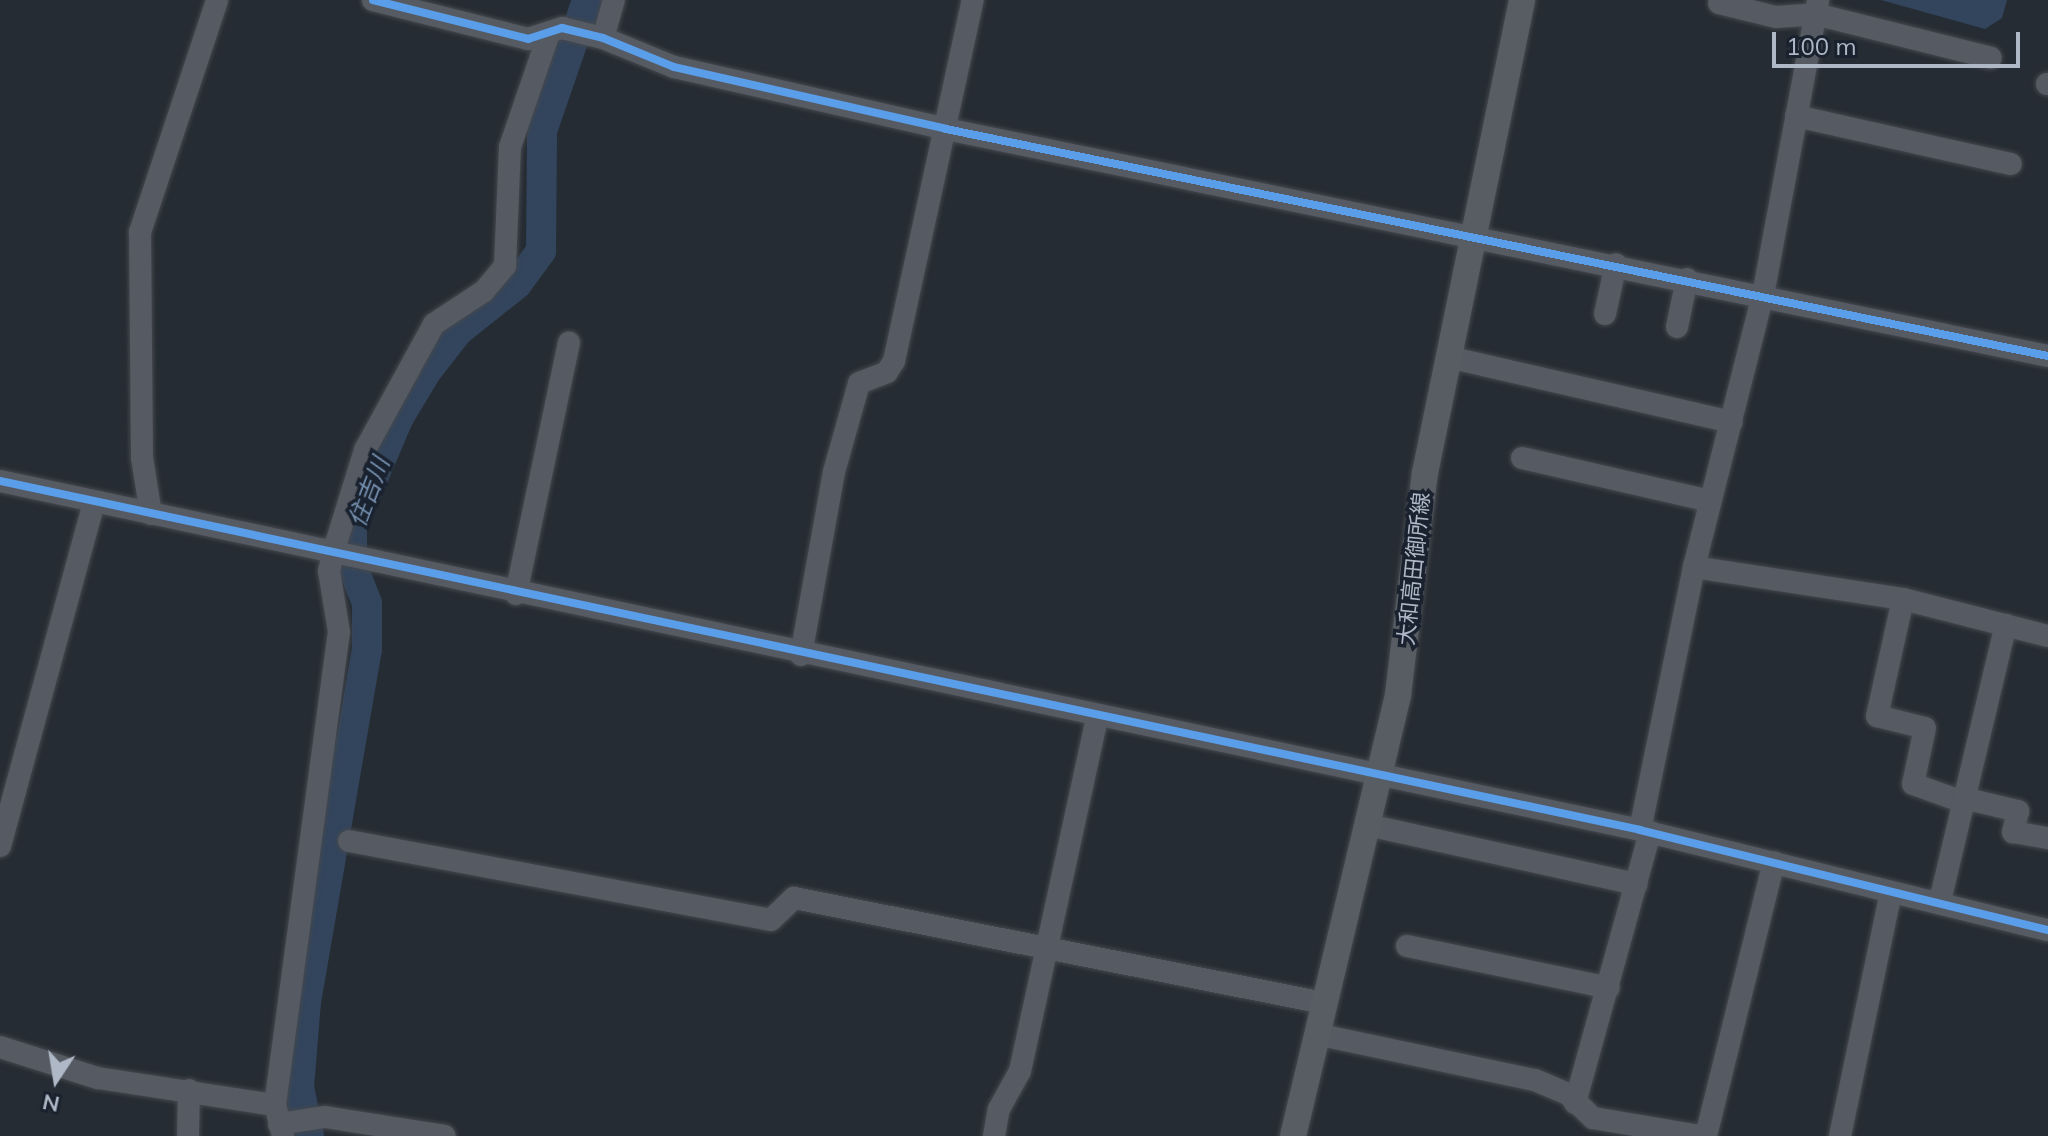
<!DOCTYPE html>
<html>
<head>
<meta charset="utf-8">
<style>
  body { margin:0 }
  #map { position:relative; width:2048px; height:1136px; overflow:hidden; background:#262c33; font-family:Mulish,"Noto Sans JP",sans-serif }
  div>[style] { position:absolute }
  .water>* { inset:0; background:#32455d }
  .river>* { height:30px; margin:-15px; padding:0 15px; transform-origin:15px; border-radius:15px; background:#32455d }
  .roads { filter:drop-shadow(0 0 2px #44484e) drop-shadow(0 0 2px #44484e) }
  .minor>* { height:22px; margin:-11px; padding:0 11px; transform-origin:11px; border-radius:11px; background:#565a62 }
  .major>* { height:26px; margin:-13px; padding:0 13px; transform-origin:13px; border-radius:13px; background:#585d64 }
  .cycleway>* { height:8px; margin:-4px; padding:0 4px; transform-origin:4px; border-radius:4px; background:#5a9eea }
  span { translate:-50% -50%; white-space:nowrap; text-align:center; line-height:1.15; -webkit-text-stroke:7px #19222e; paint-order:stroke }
  .street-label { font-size:22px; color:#aeb8c6 }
  .water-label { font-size:24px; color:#758faf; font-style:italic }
  .north { position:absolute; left:16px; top:1040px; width:80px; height:80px; -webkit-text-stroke:6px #19222e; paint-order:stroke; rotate:192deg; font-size:22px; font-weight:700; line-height:32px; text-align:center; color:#aeb8c6 }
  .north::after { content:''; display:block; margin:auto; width:28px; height:36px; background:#aeb8c6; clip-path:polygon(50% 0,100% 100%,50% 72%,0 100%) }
  .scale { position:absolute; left:1772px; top:32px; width:248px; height:36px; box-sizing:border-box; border:4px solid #aeb8c6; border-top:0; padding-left:10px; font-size:24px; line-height:28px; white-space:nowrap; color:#aeb8c6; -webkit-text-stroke:6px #19222e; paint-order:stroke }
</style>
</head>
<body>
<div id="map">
  <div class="water">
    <i style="clip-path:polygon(1881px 0,2007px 0,2002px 18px,1985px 29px)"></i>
  </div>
  <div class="river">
    <i style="left:309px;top:1136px;width:50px;rotate:-101.5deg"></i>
    <i style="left:299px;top:1087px;width:85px;rotate:-85.3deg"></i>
    <i style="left:306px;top:1002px;width:357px;rotate:-80.2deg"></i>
    <i style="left:367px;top:650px;width:47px;rotate:-90deg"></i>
    <i style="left:367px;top:603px;width:41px;rotate:-111.5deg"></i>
    <i style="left:352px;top:565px;width:38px;rotate:-90deg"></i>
    <i style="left:352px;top:527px;width:120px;rotate:-66.9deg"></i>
    <i style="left:399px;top:417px;width:52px;rotate:-59deg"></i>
    <i style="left:426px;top:372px;width:52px;rotate:-52deg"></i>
    <i style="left:458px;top:331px;width:75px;rotate:-38.5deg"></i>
    <i style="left:517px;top:284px;width:41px;rotate:-54deg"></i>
    <i style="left:541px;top:251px;width:120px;rotate:-89.5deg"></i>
    <i style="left:542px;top:131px;width:139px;rotate:-71deg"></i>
  </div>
  <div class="roads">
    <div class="minor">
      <i style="left:373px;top:0;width:160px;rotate:14.1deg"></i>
      <i style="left:528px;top:39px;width:36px;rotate:-18deg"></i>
      <i style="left:562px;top:28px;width:42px;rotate:13.7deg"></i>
      <i style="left:603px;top:38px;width:77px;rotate:22.2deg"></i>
      <i style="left:674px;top:67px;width:279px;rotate:12.8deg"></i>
      <i style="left:946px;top:129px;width:1125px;rotate:11.64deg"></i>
      <i style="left:1719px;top:3px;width:59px;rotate:13.8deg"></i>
      <i style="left:1776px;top:17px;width:39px;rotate:-4deg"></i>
      <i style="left:1815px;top:14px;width:181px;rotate:14deg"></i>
      <i style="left:603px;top:38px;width:40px;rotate:-74deg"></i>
      <i style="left:2047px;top:84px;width:1px"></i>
      <i style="left:1796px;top:116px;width:220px;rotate:12.6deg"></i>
      <i style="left:1605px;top:314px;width:51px;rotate:-77.6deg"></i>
      <i style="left:1677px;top:327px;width:49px;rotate:-78.2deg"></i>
      <i style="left:1448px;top:357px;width:291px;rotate:12.9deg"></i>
      <i style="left:1522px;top:458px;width:193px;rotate:12.9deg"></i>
      <i style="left:0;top:481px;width:1677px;rotate:12.01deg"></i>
      <i style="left:1640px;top:830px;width:420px;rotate:13.8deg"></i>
      <i style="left:151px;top:514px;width:57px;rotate:-99.1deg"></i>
      <i style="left:142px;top:458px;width:226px;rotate:-90.5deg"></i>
      <i style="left:140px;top:232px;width:244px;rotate:-71.6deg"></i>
      <i style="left:1694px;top:567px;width:211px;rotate:8.7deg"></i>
      <i style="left:1903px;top:599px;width:150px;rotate:14.3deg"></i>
      <i style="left:516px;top:594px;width:257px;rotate:-78.1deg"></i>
      <i style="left:1903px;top:599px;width:120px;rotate:102.5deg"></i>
      <i style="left:1877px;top:716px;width:49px;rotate:14deg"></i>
      <i style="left:1925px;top:728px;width:57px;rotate:102.1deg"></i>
      <i style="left:1913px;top:784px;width:53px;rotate:19.8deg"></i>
      <i style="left:801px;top:655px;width:186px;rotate:-79.8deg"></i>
      <i style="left:834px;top:472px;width:92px;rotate:-74.3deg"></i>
      <i style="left:859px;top:383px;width:30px;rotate:-21deg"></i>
      <i style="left:887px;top:372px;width:13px;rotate:-58deg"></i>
      <i style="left:894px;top:361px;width:370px;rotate:-77.7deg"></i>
      <i style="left:1963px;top:798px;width:57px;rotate:13.3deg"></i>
      <i style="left:2018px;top:811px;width:22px;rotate:103deg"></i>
      <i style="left:2013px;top:832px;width:36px;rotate:10deg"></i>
      <i style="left:1368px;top:825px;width:275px;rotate:12.4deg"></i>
      <i style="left:1640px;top:830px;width:268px;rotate:-78.4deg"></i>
      <i style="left:1694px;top:567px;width:281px;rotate:-75.8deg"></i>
      <i style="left:1763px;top:295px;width:300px;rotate:-79.4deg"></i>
      <i style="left:349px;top:841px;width:429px;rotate:10.6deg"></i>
      <i style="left:771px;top:920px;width:32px;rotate:-44deg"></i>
      <i style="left:794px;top:898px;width:540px;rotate:11.21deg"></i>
      <i style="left:0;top:846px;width:356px;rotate:-74.7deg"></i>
      <i style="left:1940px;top:901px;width:284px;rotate:-76.6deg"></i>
      <i style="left:1407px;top:946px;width:206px;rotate:11.7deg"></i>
      <i style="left:1316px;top:1034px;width:224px;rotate:11.9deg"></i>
      <i style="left:1535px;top:1080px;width:36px;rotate:23deg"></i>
      <i style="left:1568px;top:1094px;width:35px;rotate:44deg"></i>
      <i style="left:1593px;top:1118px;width:108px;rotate:9.6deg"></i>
      <i style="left:0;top:1047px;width:103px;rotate:17.6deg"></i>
      <i style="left:98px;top:1078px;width:179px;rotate:8.7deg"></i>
      <i style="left:1575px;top:1103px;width:281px;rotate:-74.5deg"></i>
      <i style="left:279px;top:1124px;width:47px;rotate:-8.7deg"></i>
      <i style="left:325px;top:1117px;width:121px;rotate:9deg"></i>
      <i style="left:188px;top:1136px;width:46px;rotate:-88.8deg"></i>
      <i style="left:283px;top:1136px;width:32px;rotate:-104deg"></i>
      <i style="left:275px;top:1105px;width:477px;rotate:-82.3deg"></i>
      <i style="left:339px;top:632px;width:62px;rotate:-99.3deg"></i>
      <i style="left:329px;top:571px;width:18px;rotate:-77deg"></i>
      <i style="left:333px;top:553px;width:108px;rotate:-72.7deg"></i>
      <i style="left:365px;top:450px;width:144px;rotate:-61.3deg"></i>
      <i style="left:434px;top:324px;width:60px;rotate:-33.4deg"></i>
      <i style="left:484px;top:291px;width:33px;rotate:-50deg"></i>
      <i style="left:505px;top:266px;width:119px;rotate:-87.6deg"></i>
      <i style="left:510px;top:147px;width:120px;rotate:-71.1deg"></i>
      <i style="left:994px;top:1136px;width:27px;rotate:-80deg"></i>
      <i style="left:999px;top:1109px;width:43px;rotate:-61.1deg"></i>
      <i style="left:1020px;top:1071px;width:362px;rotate:-77.7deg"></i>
      <i style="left:1706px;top:1136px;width:282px;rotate:-76.1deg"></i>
      <i style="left:1840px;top:1136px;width:249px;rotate:-78.2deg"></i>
    </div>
    <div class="major">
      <i style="left:1293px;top:1136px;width:453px;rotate:-76.6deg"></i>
      <i style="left:1398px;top:695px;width:224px;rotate:-83.1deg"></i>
      <i style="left:1425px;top:473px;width:483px;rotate:-78.4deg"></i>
    </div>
  </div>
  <div class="cycleway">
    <i style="left:373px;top:0;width:160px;rotate:14.1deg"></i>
    <i style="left:528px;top:39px;width:36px;rotate:-18deg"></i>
    <i style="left:562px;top:28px;width:42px;rotate:13.7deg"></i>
    <i style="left:603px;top:38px;width:77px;rotate:22.2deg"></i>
    <i style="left:674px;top:67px;width:279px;rotate:12.8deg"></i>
    <i style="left:946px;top:129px;width:1125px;rotate:11.64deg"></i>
    <i style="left:0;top:481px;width:1677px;rotate:12.01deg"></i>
    <i style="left:1640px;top:830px;width:420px;rotate:13.8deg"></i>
  </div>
  <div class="street-label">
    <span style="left:1414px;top:569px;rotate:-84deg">大和高田御所線</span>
  </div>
  <div class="water-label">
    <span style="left:369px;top:492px;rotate:-69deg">住吉川</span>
  </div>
  <div class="north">N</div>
  <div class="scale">100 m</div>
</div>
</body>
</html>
